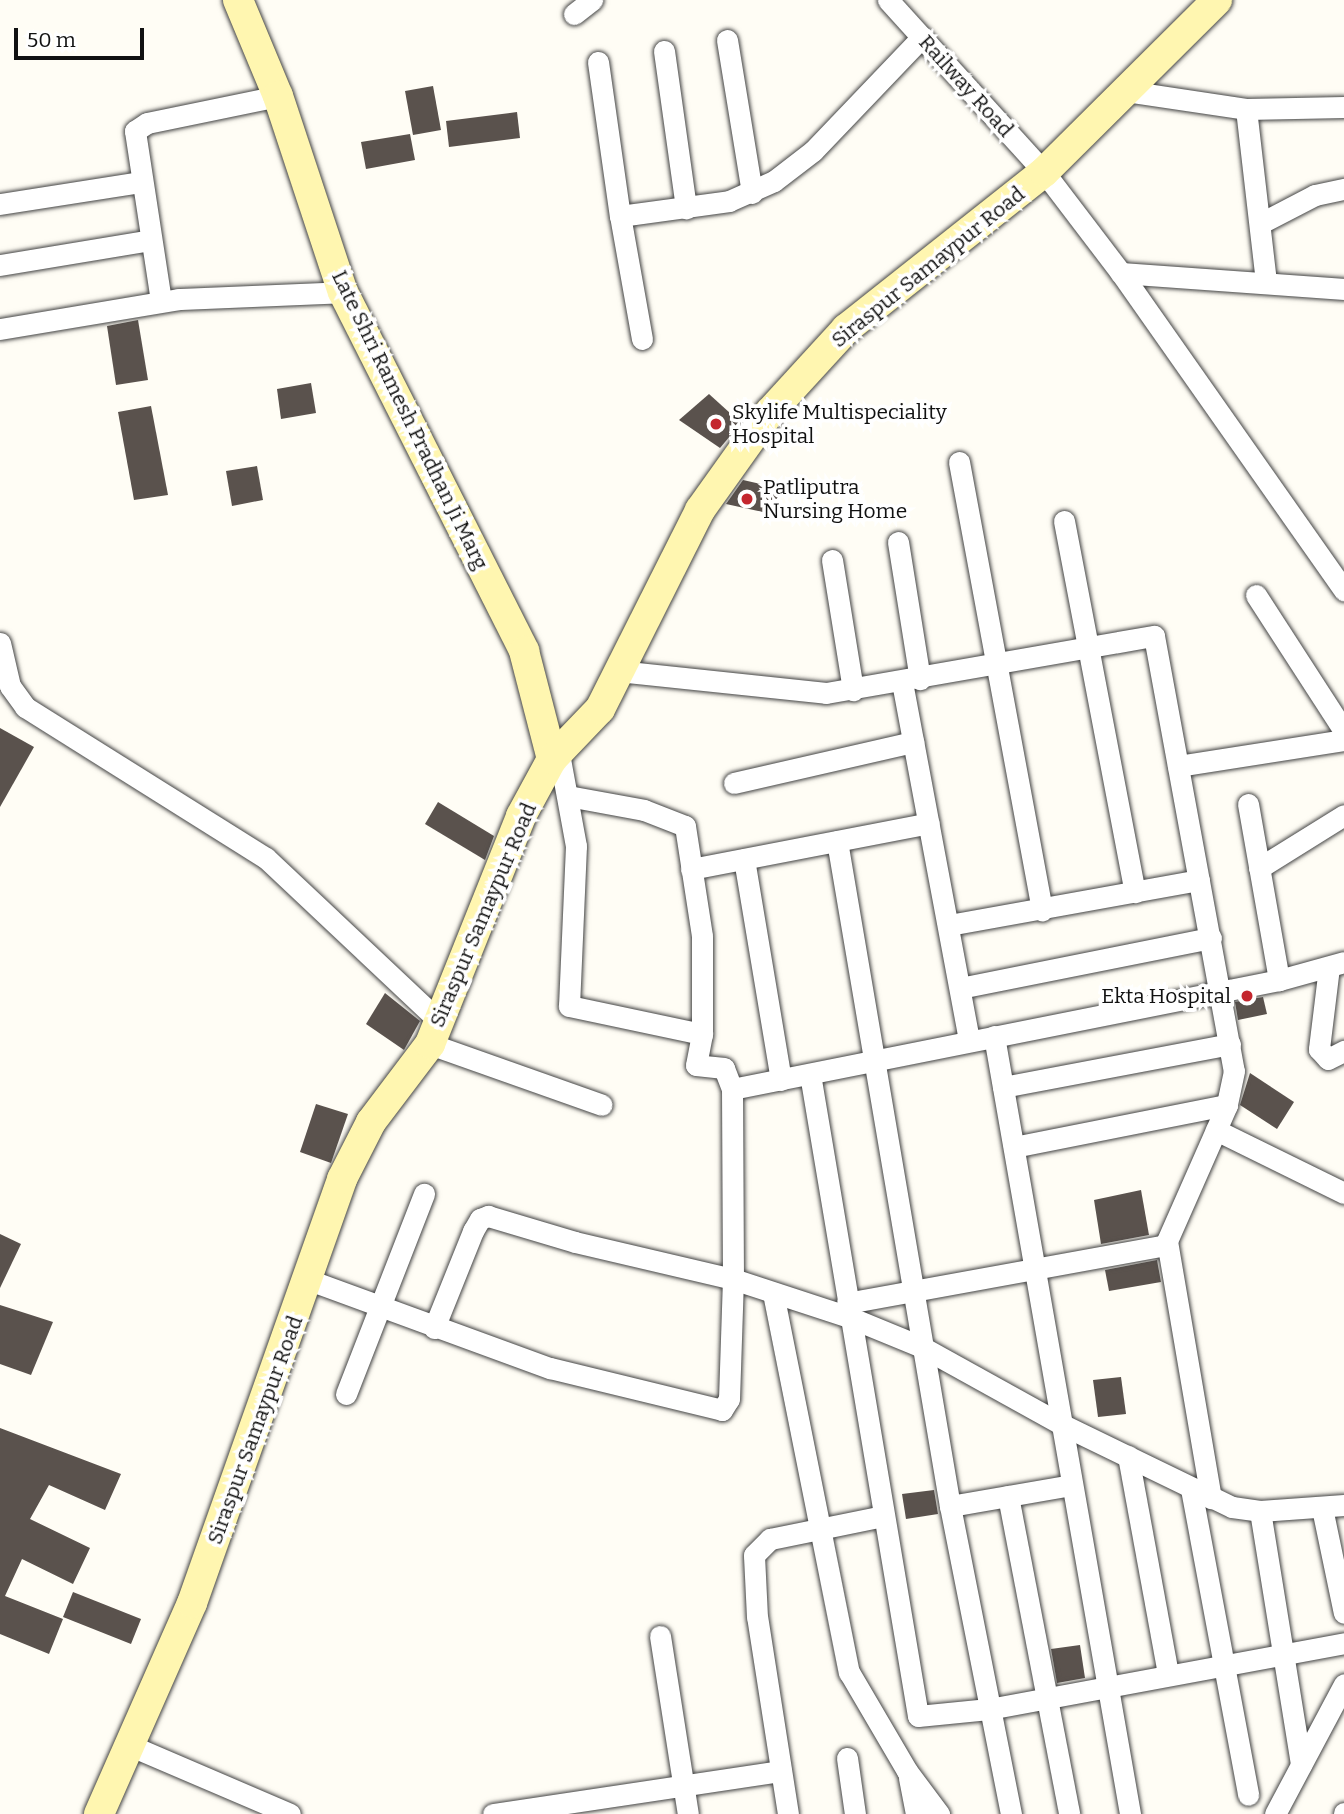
<!DOCTYPE html>
<html>
<head>
<meta charset="utf-8">
<style>
  body { margin:0 }
  #map { position:relative; width:1344px; height:1814px; overflow:hidden; background:#fffdf5; font-family:Bitter,serif }
  div>[style] { position:absolute }
  .building>* { inset:0; background:#5a524d }
  .roads { filter:drop-shadow(0 0 2px #444) drop-shadow(0 0 2px #444) }
  .street>* { height:21px; margin:-10.5px; padding:0 10.5px; transform-origin:10.5px; border-radius:10.5px; background:#fff }
  .secondary>* { height:30px; margin:-15px; padding:0 15px; transform-origin:15px; border-radius:15px; background:#fff6b0 }
  .dots>* { width:19px; height:19px; translate:-50% -50%; box-sizing:border-box; border:4px solid #fff; border-radius:50% }
  span { translate:-50% -50%; white-space:nowrap; text-align:center; line-height:1.15; -webkit-text-stroke:7px #fff; paint-order:stroke }
  .street-label { font-size:21px; color:#111 }
  .poi-label { font-size:21px; color:#111 }
  .left { translate:0 -50%; text-align:left }
  .right { translate:-100% -50%; text-align:right }
  .scale { position:absolute; left:14px; top:28px; width:130px; height:32px; box-sizing:border-box; border:4px solid #111; border-top:0; padding-left:9px; font-size:21px; line-height:24px; white-space:nowrap; color:#111; -webkit-text-stroke:5px #fff; paint-order:stroke }
</style>
</head>
<body>
<div id="map">
  <div class="building">
    <i style="clip-path:polygon(433px 86px,441px 130px,413px 135px,405px 91px)"></i>
    <i style="clip-path:polygon(517px 112px,520px 138px,449px 147px,446px 121px)"></i>
    <i style="clip-path:polygon(410px 134px,415px 160px,366px 169px,361px 142px)"></i>
    <i style="clip-path:polygon(138px 320px,148px 380px,116px 385px,107px 326px)"></i>
    <i style="clip-path:polygon(311px 383px,316px 413px,281px 419px,277px 389px)"></i>
    <i style="clip-path:polygon(709px 394px,741px 423px,720px 448px,679px 420px)"></i>
    <i style="clip-path:polygon(151px 406px,168px 495px,134px 500px,118px 412px)"></i>
    <i style="clip-path:polygon(257px 466px,263px 500px,232px 506px,226px 471px)"></i>
    <i style="clip-path:polygon(743px 480px,779px 488px,781px 516px,726px 504px)"></i>
    <i style="clip-path:polygon(0 728px,34px 747px,0 807px)"></i>
    <i style="clip-path:polygon(438px 802px,494px 836px,485px 860px,425px 824px)"></i>
    <i style="clip-path:polygon(385px 993px,420px 1021px,404px 1050px,366px 1024px)"></i>
    <i style="clip-path:polygon(1263px 997px,1267px 1014px,1238px 1020px,1235px 1002px)"></i>
    <i style="clip-path:polygon(1250px 1073px,1294px 1102px,1277px 1129px,1240px 1105px)"></i>
    <i style="clip-path:polygon(316px 1104px,348px 1114px,331px 1163px,300px 1152px)"></i>
    <i style="clip-path:polygon(1141px 1190px,1149px 1235px,1101px 1244px,1094px 1200px)"></i>
    <i style="clip-path:polygon(0 1234px,21px 1244px,0 1288px)"></i>
    <i style="clip-path:polygon(1157px 1260px,1161px 1282px,1109px 1291px,1105px 1270px)"></i>
    <i style="clip-path:polygon(0 1305px,53px 1322px,31px 1375px,0 1364px)"></i>
    <i style="clip-path:polygon(1121px 1377px,1126px 1414px,1098px 1417px,1093px 1380px)"></i>
    <i style="clip-path:polygon(0 1428px,121px 1474px,105px 1510px,49px 1485px,30px 1519px,90px 1548px,73px 1584px,22px 1559px,5px 1596px,63px 1619px,49px 1654px,0 1634px)"></i>
    <i style="clip-path:polygon(934px 1490px,938px 1514px,906px 1519px,902px 1494px)"></i>
    <i style="clip-path:polygon(73px 1592px,141px 1619px,131px 1644px,63px 1617px)"></i>
    <i style="clip-path:polygon(1080px 1645px,1085px 1678px,1057px 1683px,1051px 1649px)"></i>
  </div>
  <div class="roads">
    <div class="street">
      <i style="left:888px;top:0;width:232px;rotate:47.8deg"></i>
      <i style="left:1044px;top:172px;width:127px;rotate:52.7deg"></i>
      <i style="left:1121px;top:273px;width:388px;rotate:54.9deg"></i>
      <i style="left:574px;top:14px;width:23px;rotate:-38deg"></i>
      <i style="left:727px;top:40px;width:155px;rotate:80.7deg"></i>
      <i style="left:664px;top:51px;width:159px;rotate:82deg"></i>
      <i style="left:598px;top:62px;width:156px;rotate:81.9deg"></i>
      <i style="left:1126px;top:91px;width:121px;rotate:8.5deg"></i>
      <i style="left:1246px;top:109px;width:98px;rotate:-1.2deg"></i>
      <i style="left:1246px;top:109px;width:175px;rotate:83.4deg"></i>
      <i style="left:0;top:204px;width:143px;rotate:-8.9deg"></i>
      <i style="left:1261px;top:223px;width:61px;rotate:-27.4deg"></i>
      <i style="left:1315px;top:195px;width:30px;rotate:-12deg"></i>
      <i style="left:0;top:265px;width:153px;rotate:-9.4deg"></i>
      <i style="left:1121px;top:273px;width:224px;rotate:4.1deg"></i>
      <i style="left:161px;top:301px;width:172px;rotate:-98.7deg"></i>
      <i style="left:135px;top:131px;width:14px;rotate:-34deg"></i>
      <i style="left:147px;top:123px;width:134px;rotate:-11.6deg"></i>
      <i style="left:0;top:329px;width:181px;rotate:-9.5deg"></i>
      <i style="left:179px;top:299px;width:164px;rotate:-2.4deg"></i>
      <i style="left:642px;top:339px;width:125px;rotate:-100.1deg"></i>
      <i style="left:620px;top:216px;width:110px;rotate:-7.8deg"></i>
      <i style="left:729px;top:201px;width:49px;rotate:-24deg"></i>
      <i style="left:774px;top:181px;width:49px;rotate:-37.6deg"></i>
      <i style="left:813px;top:151px;width:158px;rotate:-46.3deg"></i>
      <i style="left:959px;top:462px;width:456px;rotate:79.5deg"></i>
      <i style="left:1064px;top:521px;width:378px;rotate:79.2deg"></i>
      <i style="left:898px;top:542px;width:139px;rotate:80.9deg"></i>
      <i style="left:832px;top:560px;width:132px;rotate:80.8deg"></i>
      <i style="left:1256px;top:595px;width:162px;rotate:57.1deg"></i>
      <i style="left:0;top:643px;width:44px;rotate:76.9deg"></i>
      <i style="left:10px;top:686px;width:26px;rotate:54deg"></i>
      <i style="left:25px;top:707px;width:284px;rotate:32.1deg"></i>
      <i style="left:266px;top:858px;width:238px;rotate:43.3deg"></i>
      <i style="left:618px;top:671px;width:209px;rotate:6deg"></i>
      <i style="left:826px;top:693px;width:333px;rotate:-9.9deg"></i>
      <i style="left:1154px;top:636px;width:442px;rotate:79.6deg"></i>
      <i style="left:1234px;top:1071px;width:35px;rotate:102deg"></i>
      <i style="left:1227px;top:1105px;width:149px;rotate:113.8deg"></i>
      <i style="left:1167px;top:1241px;width:261px;rotate:80.3deg"></i>
      <i style="left:902px;top:682px;width:365px;rotate:79.4deg"></i>
      <i style="left:1178px;top:766px;width:168px;rotate:-8.9deg"></i>
      <i style="left:734px;top:783px;width:184px;rotate:-12.9deg"></i>
      <i style="left:568px;top:796px;width:77px;rotate:10.4deg"></i>
      <i style="left:644px;top:810px;width:44px;rotate:21.3deg"></i>
      <i style="left:685px;top:826px;width:111px;rotate:81.2deg"></i>
      <i style="left:702px;top:936px;width:98px;rotate:90deg"></i>
      <i style="left:1248px;top:804px;width:179px;rotate:80deg"></i>
      <i style="left:837px;top:841px;width:675px;rotate:80.36deg"></i>
      <i style="left:950px;top:1506px;width:314px;rotate:78.8deg"></i>
      <i style="left:744px;top:859px;width:224px;rotate:80.5deg"></i>
      <i style="left:1259px;top:868px;width:100px;rotate:-31.9deg"></i>
      <i style="left:691px;top:869px;width:242px;rotate:-10.9deg"></i>
      <i style="left:949px;top:925px;width:254px;rotate:-10.2deg"></i>
      <i style="left:1329px;top:967px;width:83px;rotate:97deg"></i>
      <i style="left:1319px;top:1049px;width:13px;rotate:48deg"></i>
      <i style="left:1328px;top:1059px;width:18px;rotate:-27deg"></i>
      <i style="left:960px;top:988px;width:256px;rotate:-11.3deg"></i>
      <i style="left:994px;top:1036px;width:790px;rotate:80.08deg"></i>
      <i style="left:430px;top:1044px;width:182px;rotate:19.5deg"></i>
      <i style="left:810px;top:1074px;width:651px;rotate:80.45deg"></i>
      <i style="left:918px;top:1716px;width:71px;rotate:-5.6deg"></i>
      <i style="left:989px;top:1709px;width:361px;rotate:-10.5deg"></i>
      <i style="left:1003px;top:1087px;width:231px;rotate:-10.7deg"></i>
      <i style="left:732px;top:1089px;width:558px;rotate:-11.27deg"></i>
      <i style="left:1279px;top:980px;width:67px;rotate:-15.5deg"></i>
      <i style="left:1216px;top:1130px;width:143px;rotate:26.2deg"></i>
      <i style="left:1014px;top:1147px;width:217px;rotate:-11.2deg"></i>
      <i style="left:309px;top:1280px;width:257px;rotate:20.1deg"></i>
      <i style="left:550px;top:1368px;width:177px;rotate:13.7deg"></i>
      <i style="left:722px;top:1410px;width:13px;rotate:-58deg"></i>
      <i style="left:729px;top:1399px;width:120px;rotate:-88.1deg"></i>
      <i style="left:733px;top:1279px;width:122px;rotate:18.1deg"></i>
      <i style="left:849px;top:1317px;width:79px;rotate:22.3deg"></i>
      <i style="left:922px;top:1347px;width:159px;rotate:29deg"></i>
      <i style="left:1061px;top:1424px;width:190px;rotate:25.9deg"></i>
      <i style="left:1232px;top:1507px;width:28px;rotate:8deg"></i>
      <i style="left:1260px;top:1511px;width:84px;rotate:-4.1deg"></i>
      <i style="left:773px;top:1293px;width:387px;rotate:78.7deg"></i>
      <i style="left:849px;top:1672px;width:115px;rotate:59.6deg"></i>
      <i style="left:907px;top:1771px;width:54px;rotate:53.3deg"></i>
      <i style="left:847px;top:1303px;width:325px;rotate:-10.3deg"></i>
      <i style="left:434px;top:1328px;width:105px;rotate:-68.1deg"></i>
      <i style="left:473px;top:1231px;width:14px;rotate:-60deg"></i>
      <i style="left:480px;top:1219px;width:9px;rotate:-21deg"></i>
      <i style="left:488px;top:1216px;width:91px;rotate:16.6deg"></i>
      <i style="left:575px;top:1242px;width:162px;rotate:13.2deg"></i>
      <i style="left:733px;top:1279px;width:190px;rotate:-90.3deg"></i>
      <i style="left:732px;top:1089px;width:22px;rotate:-111deg"></i>
      <i style="left:724px;top:1068px;width:28px;rotate:-174deg"></i>
      <i style="left:696px;top:1065px;width:32px;rotate:-79deg"></i>
      <i style="left:702px;top:1034px;width:136px;rotate:-168.1deg"></i>
      <i style="left:569px;top:1006px;width:160px;rotate:-87.5deg"></i>
      <i style="left:576px;top:846px;width:95px;rotate:-100.4deg"></i>
      <i style="left:346px;top:1394px;width:215px;rotate:-68.7deg"></i>
      <i style="left:1128px;top:1456px;width:221px;rotate:79.6deg"></i>
      <i style="left:1191px;top:1489px;width:311px;rotate:79.4deg"></i>
      <i style="left:1008px;top:1496px;width:324px;rotate:79.1deg"></i>
      <i style="left:950px;top:1506px;width:123px;rotate:-9.8deg"></i>
      <i style="left:1322px;top:1508px;width:107px;rotate:78.2deg"></i>
      <i style="left:1260px;top:1511px;width:257px;rotate:80.8deg"></i>
      <i style="left:660px;top:1636px;width:180px;rotate:81.1deg"></i>
      <i style="left:129px;top:1745px;width:175px;rotate:23.2deg"></i>
      <i style="left:847px;top:1758px;width:57px;rotate:81.9deg"></i>
      <i style="left:909px;top:1778px;width:37px;rotate:79deg"></i>
      <i style="left:493px;top:1814px;width:291px;rotate:-8.5deg"></i>
      <i style="left:788px;top:1814px;width:199px;rotate:-98.9deg"></i>
      <i style="left:757px;top:1617px;width:62px;rotate:-92.8deg"></i>
      <i style="left:754px;top:1555px;width:23px;rotate:-45deg"></i>
      <i style="left:770px;top:1539px;width:115px;rotate:-11.5deg"></i>
      <i style="left:1275px;top:1814px;width:147px;rotate:-62deg"></i>
      <i style="left:1344px;top:1814px;width:1px;rotate:-90deg"></i>
    </div>
    <div class="secondary">
      <i style="left:238px;top:0;width:104px;rotate:67.4deg"></i>
      <i style="left:278px;top:96px;width:206px;rotate:71.7deg"></i>
      <i style="left:343px;top:292px;width:402px;rotate:63.2deg"></i>
      <i style="left:524px;top:651px;width:112px;rotate:75.5deg"></i>
      <i style="left:99px;top:1814px;width:231px;rotate:-66.2deg"></i>
      <i style="left:192px;top:1603px;width:450px;rotate:-70.5deg"></i>
      <i style="left:342px;top:1179px;width:64px;rotate:-63deg"></i>
      <i style="left:371px;top:1122px;width:98px;rotate:-52.9deg"></i>
      <i style="left:430px;top:1044px;width:245px;rotate:-68.2deg"></i>
      <i style="left:521px;top:816px;width:65px;rotate:-61.5deg"></i>
      <i style="left:552px;top:759px;width:69px;rotate:-46.2deg"></i>
      <i style="left:600px;top:709px;width:223px;rotate:-63.3deg"></i>
      <i style="left:700px;top:510px;width:120px;rotate:-54.5deg"></i>
      <i style="left:770px;top:412px;width:113px;rotate:-47.5deg"></i>
      <i style="left:846px;top:329px;width:253px;rotate:-38.4deg"></i>
      <i style="left:1044px;top:172px;width:244px;rotate:-44.8deg"></i>
    </div>
  </div>
  <div class="dots">
    <i style="left:716px;top:424px;background:#c4262e"></i>
    <i style="left:747px;top:499px;background:#c4262e"></i>
    <i style="left:1247px;top:996px;background:#c4262e"></i>
  </div>
  <div class="street-label">
    <span style="left:966px;top:86px;rotate:48deg">Railway Road</span>
    <span style="left:928px;top:267px;rotate:-39deg">Siraspur Samaypur Road</span>
    <span style="left:410px;top:420px;rotate:64deg">Late Shri Ramesh Pradhan Ji Marg</span>
    <span style="left:483px;top:915px;rotate:-67deg">Siraspur Samaypur Road</span>
    <span style="left:255px;top:1430px;rotate:-70deg">Siraspur Samaypur Road</span>
  </div>
  <div class="poi-label">
    <span class="left" style="left:732px;top:424px">Skylife Multispeciality<br>Hospital</span>
    <span class="left" style="left:763px;top:499px">Patliputra<br>Nursing Home</span>
    <span class="right" style="left:1231px;top:996px">Ekta Hospital</span>
  </div>
  <div class="scale">50 m</div>
</div>
</body>
</html>
